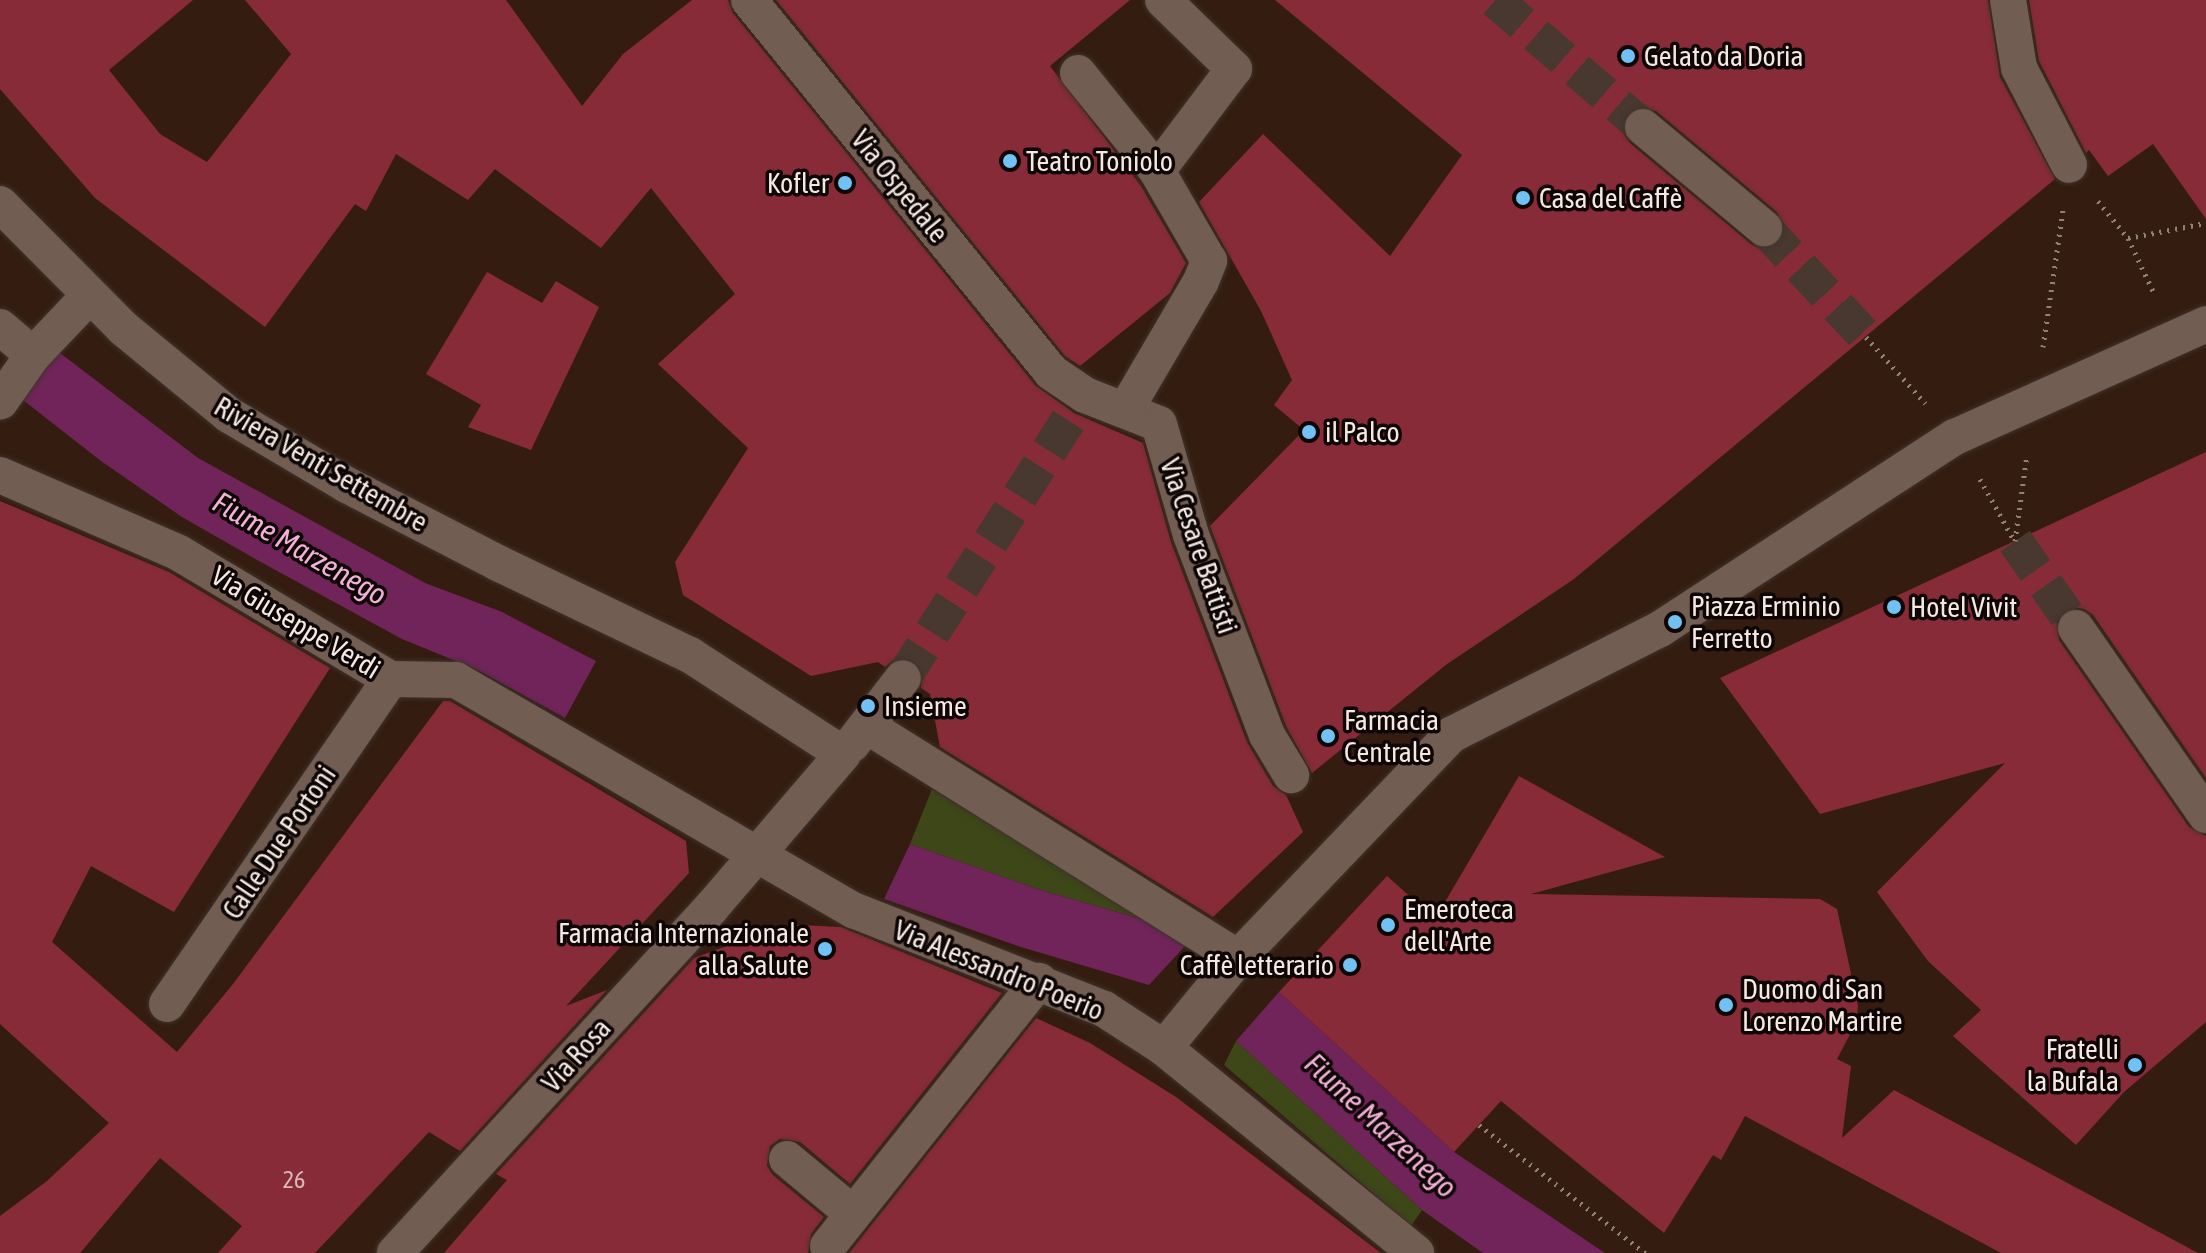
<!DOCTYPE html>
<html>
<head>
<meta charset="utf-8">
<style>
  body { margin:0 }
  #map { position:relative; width:2206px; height:1253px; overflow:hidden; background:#2a190f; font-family:"Asap Condensed",sans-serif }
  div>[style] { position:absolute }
  .built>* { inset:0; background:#341d10 }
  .green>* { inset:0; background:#3d4718 }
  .water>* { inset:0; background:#71245a }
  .building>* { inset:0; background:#882b38 }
  .pedestrian-tunnel>* { height:36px; margin-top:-18px; transform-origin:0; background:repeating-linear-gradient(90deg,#48382f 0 36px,transparent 0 54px) }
  .path>* { height:5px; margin-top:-2.5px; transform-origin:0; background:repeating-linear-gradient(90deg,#908179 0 2px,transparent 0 8px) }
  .roads { filter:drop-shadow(0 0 2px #3f322d) drop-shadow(0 0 2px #3f322d) }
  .pedestrian>* { height:36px; margin:-18px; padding:0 18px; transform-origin:18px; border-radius:18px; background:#725d52 }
  .dots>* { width:22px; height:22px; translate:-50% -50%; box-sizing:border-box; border:4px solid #0d0604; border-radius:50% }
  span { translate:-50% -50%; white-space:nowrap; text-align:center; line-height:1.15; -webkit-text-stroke:7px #0d0604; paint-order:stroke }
  .number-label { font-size:24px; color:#dab9b8 }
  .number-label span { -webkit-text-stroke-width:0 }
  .poi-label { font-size:28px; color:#f5e8e2 }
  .left { translate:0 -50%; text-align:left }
  .right { translate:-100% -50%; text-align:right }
  .street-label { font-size:28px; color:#f5e8e2 }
  .water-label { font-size:30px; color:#f2b0d9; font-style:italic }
</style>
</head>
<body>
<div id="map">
  <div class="built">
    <i style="clip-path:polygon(0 0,2206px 0,2206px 1253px,0 1253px)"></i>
  </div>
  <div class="green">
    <i style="clip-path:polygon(932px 789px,1152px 922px,1040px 890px,910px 844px)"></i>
    <i style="clip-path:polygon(1236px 1041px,1422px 1210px,1411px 1226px,1224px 1065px)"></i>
  </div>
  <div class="water">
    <i style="clip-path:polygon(56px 350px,198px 458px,425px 583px,502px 612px,596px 661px,565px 718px,478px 670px,402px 639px,259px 561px,182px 517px,101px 461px,23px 400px)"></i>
    <i style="clip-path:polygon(910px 844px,1040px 890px,1152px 922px,1186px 945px,1149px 985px,1021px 947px,884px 899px)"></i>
    <i style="clip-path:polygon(1279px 992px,1454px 1152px,1605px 1253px,1483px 1253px,1422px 1210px,1236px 1041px)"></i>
  </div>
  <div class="building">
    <i style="clip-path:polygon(0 0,193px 0,109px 70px,160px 134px,207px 162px,291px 54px,245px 0,506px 0,582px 106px,623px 54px,692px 0,728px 0,733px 13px,1035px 385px,1074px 413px,1143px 443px,1171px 542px,1247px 742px,1273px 786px,1286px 795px,1303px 832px,1213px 917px,940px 747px,930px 694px,921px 688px,923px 671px,915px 661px,896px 658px,885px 667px,878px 662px,811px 676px,683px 595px,675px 562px,748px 448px,658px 364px,735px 294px,651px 188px,601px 248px,495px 169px,468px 200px,396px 154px,366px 211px,355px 204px,265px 327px,95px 198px,0 89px)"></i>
    <i style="clip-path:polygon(776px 0,1130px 0,1050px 66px,1141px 186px,1186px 263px,1170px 293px,1080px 366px,1065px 356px)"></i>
    <i style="clip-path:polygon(evenodd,1275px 0,1988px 0,2000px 77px,2055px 179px,1574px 579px,1447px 664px,1312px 773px,1286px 726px,1210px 526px,1304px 430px,1274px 405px,1292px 380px,1261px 311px,1199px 202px,1263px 134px,1390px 256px,1462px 155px,1275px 0,1637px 107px,1656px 111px,1777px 212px,1785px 231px,1780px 242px,1761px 249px,1751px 244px,1630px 143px,1623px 133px,1623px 123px,1637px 107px)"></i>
    <i style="clip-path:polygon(2029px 0,2206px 0,2206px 219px,2153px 144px,2108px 176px,2089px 150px,2086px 153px,2039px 61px)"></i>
    <i style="clip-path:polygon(487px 272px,542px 303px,556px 281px,599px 307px,531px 450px,468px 427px,481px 405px,426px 374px)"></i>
    <i style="clip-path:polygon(2206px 452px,2206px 778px,2093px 615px,2084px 609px,2073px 607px,2057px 620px,2059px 640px,2189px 827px,2206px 836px,2206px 1022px,2124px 1092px,2076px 1145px,1953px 1036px,1981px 1010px,1928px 961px,1877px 892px,2005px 763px,1820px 814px,1720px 678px)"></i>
    <i style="clip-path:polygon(0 501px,169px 572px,330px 668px,174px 912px,91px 866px,52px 942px,177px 1052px,233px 984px,443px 701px,450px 701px,686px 841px,689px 873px,566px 1006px,607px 990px,460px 1151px,429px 1132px,315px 1253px,218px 1253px,242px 1226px,160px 1158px,80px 1253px,0 1253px,0 1216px,47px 1181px,109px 1123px,0 1024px)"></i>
    <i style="clip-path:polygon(1519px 776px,1665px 857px,1531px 894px,1820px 899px,1837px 909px,1858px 1006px,1856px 1023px,1837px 1059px,1851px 1066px,1842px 1138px,1894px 1090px,2198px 1253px,2001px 1253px,1745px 1116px,1721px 1160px,1713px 1155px,1664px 1233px,1501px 1101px,1454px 1152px,1279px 992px,1387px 876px,1435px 919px)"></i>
    <i style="clip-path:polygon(799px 925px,841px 927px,1002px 993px,850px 1184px,800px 1142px,780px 1139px,770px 1146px,767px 1166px,773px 1175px,824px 1217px,811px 1234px,808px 1253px,444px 1253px,507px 1180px,496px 1174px,694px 958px,768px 931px)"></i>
    <i style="clip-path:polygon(1036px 1018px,1090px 1043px,1176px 1097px,1381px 1253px,849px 1253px)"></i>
  </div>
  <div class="pedestrian-tunnel">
    <i style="left:1495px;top:0;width:195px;rotate:40.6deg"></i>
    <i style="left:1764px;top:228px;width:149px;rotate:46.9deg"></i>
    <i style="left:2015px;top:541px;width:106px;rotate:55deg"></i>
    <i style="left:903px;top:678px;width:336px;rotate:-57.3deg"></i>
  </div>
  <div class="path">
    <i style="left:2098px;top:201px;width:48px;rotate:51deg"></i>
    <i style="left:2128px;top:238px;width:79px;rotate:-10.9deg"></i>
    <i style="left:2128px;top:238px;width:63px;rotate:64.7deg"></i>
    <i style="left:1866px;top:337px;width:89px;rotate:48.2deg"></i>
    <i style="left:2043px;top:347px;width:138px;rotate:-81.7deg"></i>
    <i style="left:1980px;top:479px;width:70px;rotate:60.9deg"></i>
    <i style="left:2015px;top:541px;width:87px;rotate:-82.1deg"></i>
    <i style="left:1479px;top:1125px;width:210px;rotate:37.6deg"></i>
  </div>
  <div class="roads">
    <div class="pedestrian">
      <i style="left:749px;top:0;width:479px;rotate:50.9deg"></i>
      <i style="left:1051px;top:372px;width:41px;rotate:34.1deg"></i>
      <i style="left:1085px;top:395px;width:79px;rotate:21.4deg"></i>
      <i style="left:1159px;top:424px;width:116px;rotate:73.9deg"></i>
      <i style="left:1191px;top:535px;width:214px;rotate:69.2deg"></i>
      <i style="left:1267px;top:735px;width:47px;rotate:59deg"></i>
      <i style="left:2008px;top:0;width:69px;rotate:80.8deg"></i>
      <i style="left:2019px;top:68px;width:109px;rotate:62.7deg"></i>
      <i style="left:1078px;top:73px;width:126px;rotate:51.1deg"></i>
      <i style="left:1157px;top:171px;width:128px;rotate:-53deg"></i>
      <i style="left:1234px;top:69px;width:99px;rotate:-135.8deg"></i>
      <i style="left:1643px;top:127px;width:158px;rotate:39.9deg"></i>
      <i style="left:0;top:204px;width:175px;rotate:45.2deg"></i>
      <i style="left:123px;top:328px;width:137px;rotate:39.4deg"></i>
      <i style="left:229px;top:415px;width:137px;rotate:30.7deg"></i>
      <i style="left:347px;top:485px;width:172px;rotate:27.3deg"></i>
      <i style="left:500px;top:564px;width:211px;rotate:25.6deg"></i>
      <i style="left:690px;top:655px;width:182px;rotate:32.9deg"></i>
      <i style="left:843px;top:754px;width:203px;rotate:130.6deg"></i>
      <i style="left:711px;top:908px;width:468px;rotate:132.5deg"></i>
      <i style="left:0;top:327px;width:43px;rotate:40.3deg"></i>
      <i style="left:33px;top:355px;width:57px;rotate:125.1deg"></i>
      <i style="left:33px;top:355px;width:81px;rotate:-46.5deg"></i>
      <i style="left:1126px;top:409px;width:148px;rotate:-59.6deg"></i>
      <i style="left:1201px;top:281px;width:22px;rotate:-68deg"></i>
      <i style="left:1209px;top:261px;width:104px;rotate:-120deg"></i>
      <i style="left:0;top:475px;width:195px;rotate:23.5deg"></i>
      <i style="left:179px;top:553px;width:246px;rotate:30.8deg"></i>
      <i style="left:390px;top:679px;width:66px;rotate:0.9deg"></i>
      <i style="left:456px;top:680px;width:459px;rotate:30.1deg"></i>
      <i style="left:853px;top:910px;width:270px;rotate:21.5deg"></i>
      <i style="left:1104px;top:1009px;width:72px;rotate:33deg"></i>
      <i style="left:1164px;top:1048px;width:325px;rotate:39.1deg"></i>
      <i style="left:2076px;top:628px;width:228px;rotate:55.2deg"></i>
      <i style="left:867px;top:726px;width:438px;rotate:32deg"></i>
      <i style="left:852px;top:744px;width:83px;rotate:-52.3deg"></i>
      <i style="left:167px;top:1004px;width:394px;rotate:-55.5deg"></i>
      <i style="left:1164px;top:1048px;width:117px;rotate:-50.6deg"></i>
      <i style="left:1238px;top:958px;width:308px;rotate:-46.3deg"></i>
      <i style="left:1451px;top:735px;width:234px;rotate:-26.9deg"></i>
      <i style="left:1660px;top:629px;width:352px;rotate:-33.1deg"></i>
      <i style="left:1955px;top:437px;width:275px;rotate:-24.2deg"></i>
      <i style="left:787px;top:1159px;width:85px;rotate:39.7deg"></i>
      <i style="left:828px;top:1246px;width:339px;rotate:-51.5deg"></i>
    </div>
  </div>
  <div class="dots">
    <i style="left:1628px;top:56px;background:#71c1f4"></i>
    <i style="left:1010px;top:161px;background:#71c1f4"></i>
    <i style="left:845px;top:183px;background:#71c1f4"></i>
    <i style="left:1523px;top:198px;background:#71c1f4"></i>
    <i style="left:1309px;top:432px;background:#71c1f4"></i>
    <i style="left:1894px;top:607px;background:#71c1f4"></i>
    <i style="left:1675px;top:622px;background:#71c1f4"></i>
    <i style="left:868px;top:706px;background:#71c1f4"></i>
    <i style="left:1328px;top:736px;background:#71c1f4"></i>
    <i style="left:1388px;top:925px;background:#71c1f4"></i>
    <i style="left:825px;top:949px;background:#71c1f4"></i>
    <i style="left:1350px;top:965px;background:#71c1f4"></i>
    <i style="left:1726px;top:1005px;background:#71c1f4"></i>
    <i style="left:2135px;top:1065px;background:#71c1f4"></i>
  </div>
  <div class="number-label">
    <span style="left:294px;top:1180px">26</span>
  </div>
  <div class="poi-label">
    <span class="left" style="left:1644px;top:56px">Gelato da Doria</span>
    <span class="left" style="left:1026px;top:161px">Teatro Toniolo</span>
    <span class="right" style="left:829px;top:183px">Kofler</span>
    <span class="left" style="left:1539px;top:198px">Casa del Caffè</span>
    <span class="left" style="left:1325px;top:432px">il Palco</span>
    <span class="left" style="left:1691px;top:622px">Piazza Erminio<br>Ferretto</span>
    <span class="left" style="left:1910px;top:607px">Hotel Vivit</span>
    <span class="left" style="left:884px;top:706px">Insieme</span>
    <span class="left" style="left:1344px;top:736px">Farmacia<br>Centrale</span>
    <span class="left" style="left:1404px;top:925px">Emeroteca<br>dell'Arte</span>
    <span class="right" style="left:809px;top:949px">Farmacia Internazionale<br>alla Salute</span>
    <span class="right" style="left:1334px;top:965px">Caffè letterario</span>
    <span class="left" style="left:1742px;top:1005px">Duomo di San<br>Lorenzo Martire</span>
    <span class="right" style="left:2119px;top:1065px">Fratelli<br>la Bufala</span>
  </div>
  <div class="street-label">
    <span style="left:900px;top:186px;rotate:51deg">Via Ospedale</span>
    <span style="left:321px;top:464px;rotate:30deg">Riviera Venti Settembre</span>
    <span style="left:1199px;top:546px;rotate:71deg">Via Cesare Battisti</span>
    <span style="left:296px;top:622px;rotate:31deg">Via Giuseppe Verdi</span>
    <span style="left:279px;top:842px;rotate:-56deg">Calle Due Portoni</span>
    <span style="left:999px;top:970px;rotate:22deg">Via Alessandro Poerio</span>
    <span style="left:576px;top:1055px;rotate:-48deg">Via Rosa</span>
  </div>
  <div class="water-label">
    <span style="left:300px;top:548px;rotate:30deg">Fiume Marzenego</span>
    <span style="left:1381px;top:1125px;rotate:43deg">Fiume Marzenego</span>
  </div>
</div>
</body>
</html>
